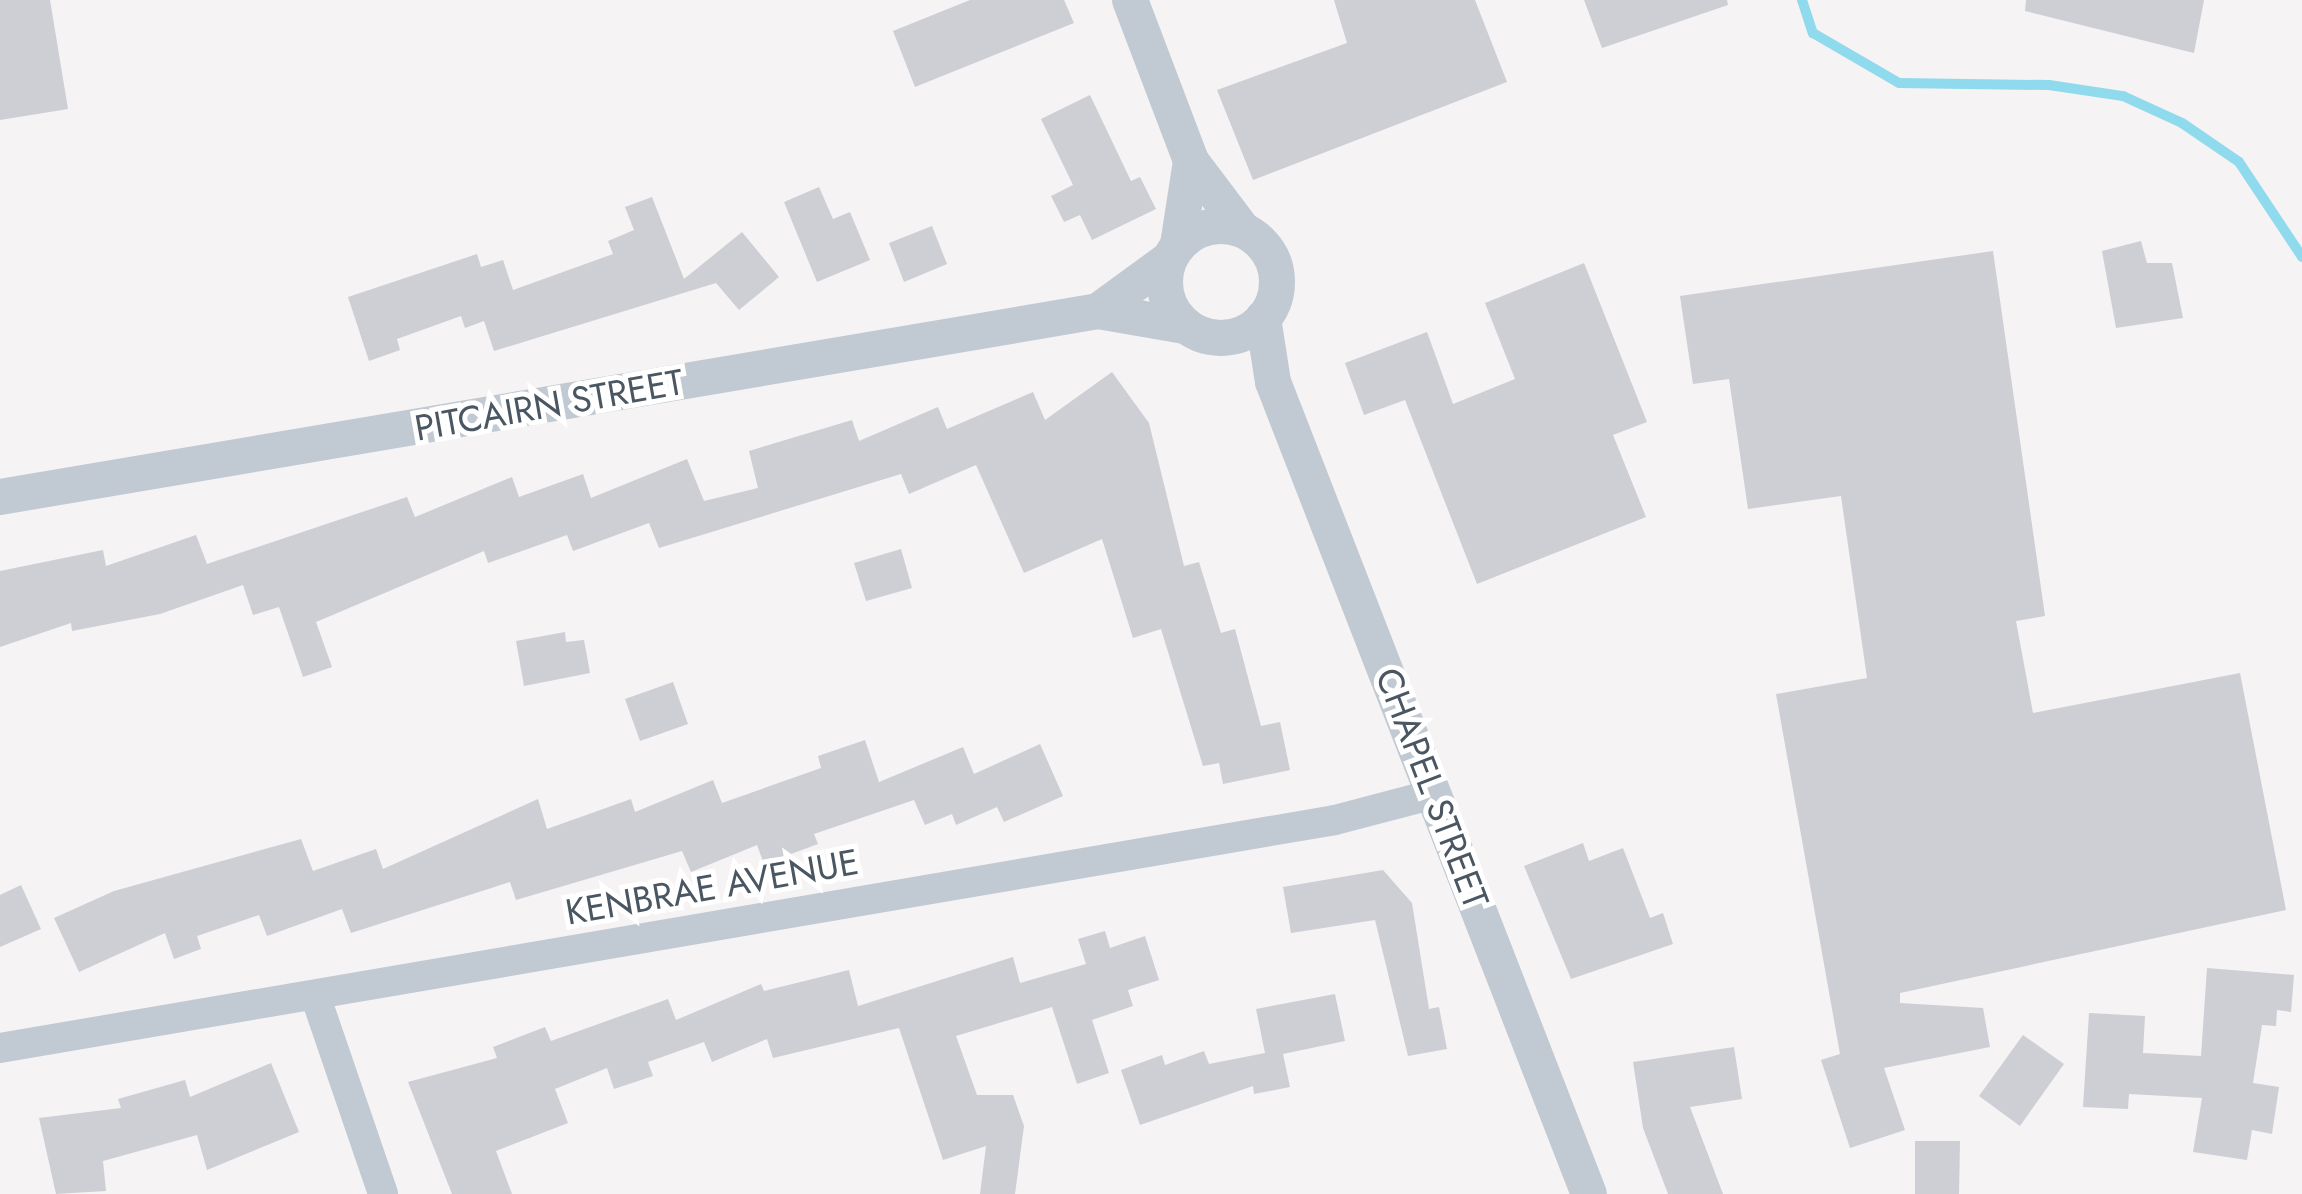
<!DOCTYPE html>
<html>
<head>
<meta charset="utf-8">
<style>
  body { margin:0 }
  #map { position:relative; width:2302px; height:1194px; overflow:hidden; background:#f5f3f3; font-family:Jost,sans-serif }
  div>[style] { position:absolute }
  .stream>* { height:10px; margin:-5px; padding:0 5px; transform-origin:5px; border-radius:5px; background:#90daee }
  .building>* { inset:0; background:#cdcfd5 }
  .minor>* { height:30px; margin:-15px; padding:0 15px; transform-origin:15px; border-radius:15px; background:#c1cad2 }
  .tertiary>* { height:36px; margin:-18px; padding:0 18px; transform-origin:18px; border-radius:18px; background:#c1cad2 }
  .tertiary>.ring { margin:-18px; padding:0; box-sizing:content-box; background:none; border:36px solid #c1cad2; border-radius:50% }
  span { translate:-50% -50%; white-space:nowrap; text-align:center; line-height:1.15; -webkit-text-stroke:10px #fff; paint-order:stroke }
  .street-label { font-size:36px; color:#4a5661 }
</style>
</head>
<body>
<div id="map">
  <div class="stream">
    <i style="left:1802px;top:0;width:35px;rotate:72deg"></i>
    <i style="left:1813px;top:33px;width:99px;rotate:30.2deg"></i>
    <i style="left:1899px;top:83px;width:150px;rotate:0.8deg"></i>
    <i style="left:2049px;top:85px;width:75px;rotate:8.5deg"></i>
    <i style="left:2123px;top:96px;width:65px;rotate:24.6deg"></i>
    <i style="left:2182px;top:123px;width:69px;rotate:34.4deg"></i>
    <i style="left:2239px;top:162px;width:114px;rotate:56.4deg"></i>
  </div>
  <div class="building">
    <i style="clip-path:polygon(0 0,50px 0,68px 109px,0 120px)"></i>
    <i style="clip-path:polygon(970px 0,1064px 0,1074px 23px,915px 87px,893px 31px)"></i>
    <i style="clip-path:polygon(1334px 0,1475px 0,1507px 82px,1253px 180px,1217px 90px,1347px 43px)"></i>
    <i style="clip-path:polygon(1584px 0,1727px 0,1728px 5px,1602px 48px)"></i>
    <i style="clip-path:polygon(2026px 0,2204px 0,2194px 53px,2025px 11px)"></i>
    <i style="clip-path:polygon(1090px 95px,1131px 181px,1140px 177px,1156px 209px,1092px 240px,1080px 215px,1064px 222px,1051px 196px,1073px 185px,1041px 119px)"></i>
    <i style="clip-path:polygon(819px 187px,833px 219px,850px 212px,870px 260px,817px 282px,784px 202px)"></i>
    <i style="clip-path:polygon(652px 197px,684px 279px,742px 232px,779px 277px,739px 310px,716px 283px,494px 351px,484px 321px,465px 328px,461px 316px,397px 339px,400px 350px,369px 361px,348px 297px,477px 254px,481px 267px,503px 260px,513px 290px,613px 254px,608px 241px,634px 230px,625px 207px)"></i>
    <i style="clip-path:polygon(932px 226px,947px 264px,904px 282px,889px 243px)"></i>
    <i style="clip-path:polygon(2141px 241px,2147px 263px,2172px 263px,2183px 318px,2116px 328px,2102px 251px)"></i>
    <i style="clip-path:polygon(1993px 251px,2045px 616px,2016px 621px,2033px 713px,2240px 673px,2286px 910px,1900px 993px,1900px 1003px,1983px 1008px,1990px 1047px,1884px 1068px,1905px 1130px,1850px 1148px,1821px 1060px,1840px 1054px,1776px 694px,1867px 678px,1841px 496px,1748px 509px,1729px 379px,1693px 384px,1680px 296px)"></i>
    <i style="clip-path:polygon(1584px 263px,1647px 422px,1613px 435px,1646px 517px,1477px 584px,1405px 400px,1364px 415px,1345px 363px,1427px 332px,1453px 404px,1515px 379px,1485px 303px)"></i>
    <i style="clip-path:polygon(1112px 372px,1149px 423px,1184px 566px,1199px 562px,1221px 633px,1235px 629px,1261px 726px,1280px 722px,1290px 770px,1223px 784px,1219px 763px,1203px 766px,1161px 629px,1133px 638px,1102px 539px,1024px 573px,976px 465px,909px 494px,901px 474px,659px 548px,649px 523px,573px 551px,567px 535px,488px 563px,484px 551px,316px 622px,332px 667px,303px 677px,279px 607px,253px 615px,243px 585px,160px 614px,72px 631px,71px 623px,0 647px,0 571px,103px 550px,106px 566px,196px 535px,207px 564px,407px 497px,415px 517px,512px 477px,519px 497px,583px 474px,591px 498px,687px 459px,704px 501px,758px 488px,749px 451px,852px 420px,859px 441px,938px 407px,947px 429px,1033px 392px,1045px 420px)"></i>
    <i style="clip-path:polygon(901px 549px,912px 588px,866px 601px,854px 563px)"></i>
    <i style="clip-path:polygon(565px 632px,566px 642px,584px 640px,590px 673px,524px 686px,516px 641px)"></i>
    <i style="clip-path:polygon(673px 682px,688px 724px,640px 741px,625px 699px)"></i>
    <i style="clip-path:polygon(865px 740px,879px 782px,963px 747px,974px 774px,1040px 744px,1063px 796px,1004px 822px,997px 807px,956px 825px,952px 814px,925px 825px,914px 800px,814px 834px,818px 844px,764px 864px,757px 845px,691px 872px,682px 851px,516px 900px,510px 882px,351px 933px,342px 909px,267px 936px,259px 915px,197px 936px,201px 949px,174px 959px,165px 933px,79px 972px,54px 918px,114px 891px,301px 839px,313px 871px,376px 849px,383px 869px,538px 799px,547px 829px,631px 799px,635px 812px,713px 780px,722px 803px,821px 768px,818px 756px)"></i>
    <i style="clip-path:polygon(1583px 843px,1589px 861px,1623px 848px,1650px 918px,1663px 913px,1673px 944px,1571px 979px,1524px 866px)"></i>
    <i style="clip-path:polygon(1383px 870px,1412px 903px,1429px 1009px,1439px 1007px,1447px 1049px,1408px 1056px,1375px 920px,1291px 933px,1283px 887px)"></i>
    <i style="clip-path:polygon(21px 885px,41px 929px,0 947px,0 895px)"></i>
    <i style="clip-path:polygon(1105px 931px,1110px 948px,1145px 936px,1159px 980px,1128px 990px,1133px 1006px,1092px 1020px,1109px 1073px,1077px 1084px,1052px 1007px,956px 1036px,977px 1095px,1013px 1095px,1024px 1126px,1015px 1194px,980px 1194px,986px 1146px,943px 1160px,899px 1028px,773px 1058px,767px 1039px,712px 1062px,704px 1042px,648px 1062px,653px 1076px,614px 1089px,607px 1068px,555px 1089px,568px 1123px,496px 1151px,512px 1194px,452px 1194px,408px 1082px,497px 1058px,493px 1047px,545px 1027px,551px 1041px,668px 999px,676px 1020px,761px 984px,764px 991px,849px 970px,858px 1006px,1013px 957px,1020px 983px,1086px 964px,1078px 939px)"></i>
    <i style="clip-path:polygon(2207px 968px,2294px 975px,2291px 1012px,2277px 1010px,2276px 1026px,2262px 1025px,2253px 1083px,2279px 1087px,2272px 1134px,2252px 1130px,2247px 1160px,2193px 1152px,2202px 1098px,2129px 1094px,2128px 1109px,2083px 1107px,2089px 1013px,2145px 1016px,2143px 1053px,2201px 1056px)"></i>
    <i style="clip-path:polygon(1335px 994px,1345px 1041px,1283px 1054px,1290px 1087px,1254px 1094px,1253px 1086px,1140px 1125px,1121px 1070px,1162px 1055px,1165px 1065px,1204px 1051px,1209px 1064px,1265px 1053px,1256px 1009px)"></i>
    <i style="clip-path:polygon(2023px 1035px,2064px 1064px,2020px 1126px,1979px 1096px)"></i>
    <i style="clip-path:polygon(1734px 1047px,1742px 1099px,1690px 1107px,1723px 1194px,1668px 1194px,1643px 1128px,1633px 1062px)"></i>
    <i style="clip-path:polygon(271px 1063px,299px 1132px,207px 1170px,197px 1135px,103px 1161px,106px 1191px,56px 1194px,39px 1118px,121px 1108px,118px 1099px,185px 1080px,190px 1097px)"></i>
    <i style="clip-path:polygon(1915px 1141px,1960px 1141px,1959px 1194px,1915px 1194px)"></i>
  </div>
  <div class="minor">
    <i style="left:315px;top:995px;width:210px;rotate:71.1deg"></i>
    <i style="left:0;top:1048px;width:1354px;rotate:-9.69deg"></i>
    <i style="left:1335px;top:820px;width:102px;rotate:-14.7deg"></i>
  </div>
  <div class="tertiary">
    <i style="left:1130px;top:0;width:172px;rotate:69.2deg"></i>
    <i style="left:1191px;top:161px;width:86px;rotate:53deg"></i>
    <i class="ring" style="left:1165px;top:226px;width:76px;height:76px"></i>
    <i style="left:1178px;top:245px;width:85px;rotate:-81.2deg"></i>
    <i style="left:1098px;top:311px;width:87px;rotate:-36.1deg"></i>
    <i style="left:1263px;top:318px;width:65px;rotate:81.1deg"></i>
    <i style="left:1273px;top:382px;width:871px;rotate:68.74deg"></i>
    <i style="left:0;top:497px;width:1114px;rotate:-9.61deg"></i>
    <i style="left:1098px;top:311px;width:88px;rotate:9.8deg"></i>
  </div>
  <div class="street-label">
    <span style="left:549px;top:405px;rotate:-10deg">PITCAIRN STREET</span>
    <span style="left:1432px;top:788px;rotate:69deg">CHAPEL STREET</span>
    <span style="left:712px;top:887px;rotate:-10deg">KENBRAE AVENUE</span>
  </div>
</div>
</body>
</html>
